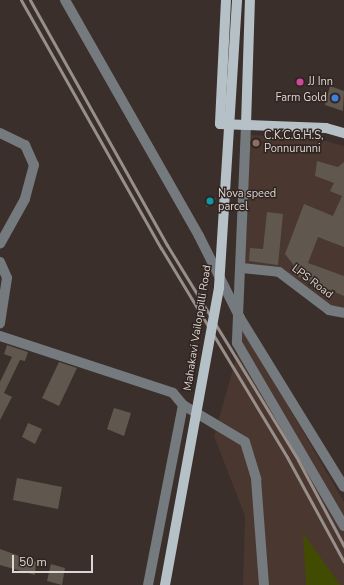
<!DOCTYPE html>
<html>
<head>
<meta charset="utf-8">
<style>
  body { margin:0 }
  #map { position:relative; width:344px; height:585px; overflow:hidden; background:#3a2f2a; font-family:"Nunito Sans",sans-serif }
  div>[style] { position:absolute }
  .built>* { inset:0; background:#493730 }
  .green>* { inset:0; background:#414c02 }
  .building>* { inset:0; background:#60584e }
  .minor>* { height:10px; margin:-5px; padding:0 5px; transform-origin:5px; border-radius:5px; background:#747a7d }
  .major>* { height:10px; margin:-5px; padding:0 5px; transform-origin:5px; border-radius:5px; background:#b5c1c7 }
  .rail>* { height:3px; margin:-1.5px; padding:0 1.5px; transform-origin:1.5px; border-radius:1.5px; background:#988f8b }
  .major-bridge>* { height:10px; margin:-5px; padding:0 5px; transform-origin:5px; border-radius:5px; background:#b5c1c7 }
  .dots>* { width:11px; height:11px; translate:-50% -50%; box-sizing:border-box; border:2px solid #302521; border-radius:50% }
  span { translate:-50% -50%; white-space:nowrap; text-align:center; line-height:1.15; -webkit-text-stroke:3px #302521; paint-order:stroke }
  .poi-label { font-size:11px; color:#ded6d3 }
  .left { translate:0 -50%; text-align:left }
  .right { translate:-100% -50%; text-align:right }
  .street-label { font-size:11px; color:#ded6d3 }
  .scale { position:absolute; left:12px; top:555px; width:81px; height:18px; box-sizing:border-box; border:2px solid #ded6d3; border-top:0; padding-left:5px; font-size:12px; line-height:14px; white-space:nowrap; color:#ded6d3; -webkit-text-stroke:3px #302521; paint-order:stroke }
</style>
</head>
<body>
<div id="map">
  <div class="built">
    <i style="clip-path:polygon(250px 135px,323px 140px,344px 146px,344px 310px,330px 307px,280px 269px,245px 265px)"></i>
    <i style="clip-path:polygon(244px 330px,344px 502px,344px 585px,243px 585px,245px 516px,214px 436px)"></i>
  </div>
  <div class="green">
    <i style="clip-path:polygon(303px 533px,339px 583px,340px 585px,306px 585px)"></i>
  </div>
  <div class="building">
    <i style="clip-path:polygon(330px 86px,344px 91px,343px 111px,325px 105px)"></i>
    <i style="clip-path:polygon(317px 161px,338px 167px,344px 162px,344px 247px,318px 237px,308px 263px,344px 276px,344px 296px,294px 275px,296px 268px,285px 254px,304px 204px,333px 216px,342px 196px,330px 191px,334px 183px,315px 176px)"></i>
    <i style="clip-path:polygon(206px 197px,216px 198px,213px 205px,206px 207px)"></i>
    <i style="clip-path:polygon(267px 212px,283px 214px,278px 265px,249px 261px,250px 248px,263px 249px)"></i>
    <i style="clip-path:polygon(7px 345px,28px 352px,25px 361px,20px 360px,4px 393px,12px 397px,0 420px,0 382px,12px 357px,4px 354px)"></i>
    <i style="clip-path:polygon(59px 362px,77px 368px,59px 406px,42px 398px)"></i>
    <i style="clip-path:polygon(114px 408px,131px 413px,124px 436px,107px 429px)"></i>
    <i style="clip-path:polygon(28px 423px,42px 429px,35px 444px,22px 437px)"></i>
    <i style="clip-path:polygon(17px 478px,62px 487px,58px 509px,13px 500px)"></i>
    <i style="clip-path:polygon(0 549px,36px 562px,35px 575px,0 565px)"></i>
    <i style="clip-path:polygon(51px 564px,65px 568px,62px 585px,47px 581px)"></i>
  </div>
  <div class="minor">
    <i style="left:65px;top:0;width:271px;rotate:60.4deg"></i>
    <i style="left:199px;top:236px;width:92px;rotate:63.4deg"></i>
    <i style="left:240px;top:318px;width:198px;rotate:58.4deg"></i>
    <i style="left:246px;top:125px;width:218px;rotate:92.4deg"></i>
    <i style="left:237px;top:343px;width:212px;rotate:59.7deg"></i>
    <i style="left:0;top:133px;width:28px;rotate:26deg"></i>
    <i style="left:25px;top:145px;width:22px;rotate:66deg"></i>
    <i style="left:34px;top:165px;width:35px;rotate:105deg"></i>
    <i style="left:25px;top:199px;width:51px;rotate:119.1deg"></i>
    <i style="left:0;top:262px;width:17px;rotate:66deg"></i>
    <i style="left:7px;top:278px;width:46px;rotate:98.8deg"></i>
    <i style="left:242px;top:268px;width:37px;rotate:6deg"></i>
    <i style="left:279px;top:272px;width:63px;rotate:37.2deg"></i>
    <i style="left:329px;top:310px;width:15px;rotate:11deg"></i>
    <i style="left:0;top:336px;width:182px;rotate:18.2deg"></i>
    <i style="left:173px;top:393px;width:16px;rotate:50deg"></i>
    <i style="left:183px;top:405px;width:183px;rotate:101deg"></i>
    <i style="left:183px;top:405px;width:72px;rotate:30.8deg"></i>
    <i style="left:245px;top:442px;width:39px;rotate:73deg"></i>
    <i style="left:256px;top:479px;width:106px;rotate:85.7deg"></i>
  </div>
  <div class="major">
    <i style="left:226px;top:0;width:124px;rotate:92.8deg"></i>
    <i style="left:220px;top:124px;width:26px;rotate:2deg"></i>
    <i style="left:246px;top:125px;width:125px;rotate:-88.2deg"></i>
    <i style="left:246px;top:125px;width:80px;rotate:2.1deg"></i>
    <i style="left:326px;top:128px;width:19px;rotate:16deg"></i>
  </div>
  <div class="rail">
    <i style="left:21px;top:0;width:285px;rotate:60.6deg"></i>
    <i style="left:161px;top:248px;width:244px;rotate:58.9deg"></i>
    <i style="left:287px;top:457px;width:119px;rotate:61.5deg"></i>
    <i style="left:30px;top:0;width:281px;rotate:60.8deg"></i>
    <i style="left:167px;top:245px;width:252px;rotate:58.6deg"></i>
    <i style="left:298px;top:460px;width:98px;rotate:61.9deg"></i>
  </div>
  <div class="major-bridge">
    <i style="left:165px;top:585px;width:303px;rotate:-79.7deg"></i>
    <i style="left:219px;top:287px;width:288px;rotate:-86.4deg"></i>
  </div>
  <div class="dots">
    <i style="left:300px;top:82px;background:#d1479c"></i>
    <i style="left:335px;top:98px;background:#3f7fe0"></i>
    <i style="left:256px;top:143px;background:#8d6e63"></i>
    <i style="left:210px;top:201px;background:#0f9aa8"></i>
  </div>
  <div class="poi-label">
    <span class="left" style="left:308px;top:82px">JJ Inn</span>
    <span class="right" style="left:327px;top:98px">Farm Gold</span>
    <span class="left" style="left:264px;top:143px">C.K.C.G.H.S,<br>Ponnurunni</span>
    <span class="left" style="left:218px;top:201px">Nova speed<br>parcel</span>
  </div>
  <div class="street-label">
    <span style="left:312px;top:282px;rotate:37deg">LPS Road</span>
    <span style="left:198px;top:328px;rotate:-81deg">Mahakavi Vailoppilli Road</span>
  </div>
  <div class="scale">50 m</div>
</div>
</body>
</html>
